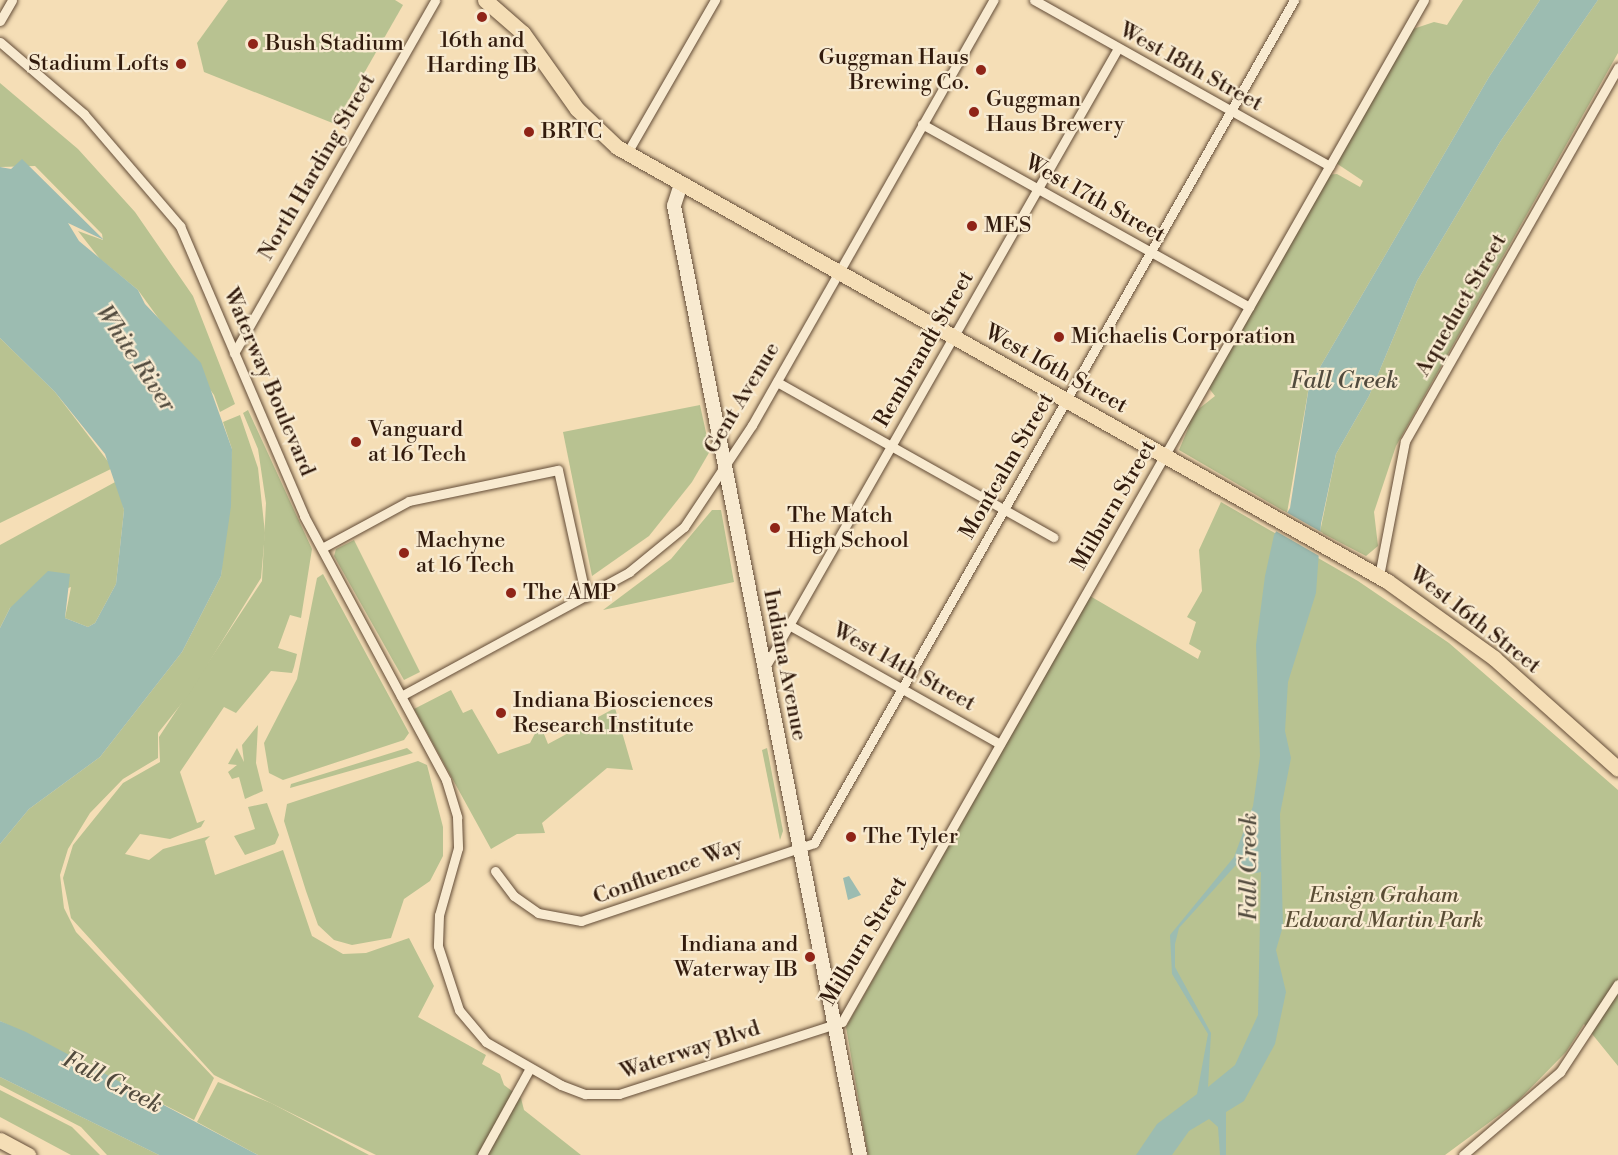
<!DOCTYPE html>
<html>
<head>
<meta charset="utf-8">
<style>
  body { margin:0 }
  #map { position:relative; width:1618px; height:1155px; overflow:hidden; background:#f5deb6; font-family:"Libre Bodoni",serif }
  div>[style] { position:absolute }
  .green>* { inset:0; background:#b8c291 }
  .water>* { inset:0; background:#9cbcb1 }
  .pier>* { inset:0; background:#f5deb6 }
  .roads { filter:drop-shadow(0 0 2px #634c37) drop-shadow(0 0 2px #634c37) }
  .street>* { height:9px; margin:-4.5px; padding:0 4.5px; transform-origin:4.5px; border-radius:4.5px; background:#f8ead0 }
  .secondary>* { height:14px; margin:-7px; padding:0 7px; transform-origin:7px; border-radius:7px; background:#f8ead0 }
  .primary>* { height:15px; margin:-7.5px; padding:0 7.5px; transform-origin:7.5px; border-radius:7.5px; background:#f5deb6 }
  .dots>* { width:16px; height:16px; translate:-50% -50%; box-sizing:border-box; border:3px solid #f8ead0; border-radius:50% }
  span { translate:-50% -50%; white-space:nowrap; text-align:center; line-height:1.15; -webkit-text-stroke:4.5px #f8ead0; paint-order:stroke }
  .poi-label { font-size:22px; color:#321b0d }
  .left { translate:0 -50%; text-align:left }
  .right { translate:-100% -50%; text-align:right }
  .street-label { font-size:22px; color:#321b0d }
  .park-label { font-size:22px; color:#5a4d35; font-style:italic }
  .water-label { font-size:24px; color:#524b3e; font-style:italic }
</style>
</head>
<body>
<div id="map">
  <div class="green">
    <i style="clip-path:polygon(228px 0,395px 0,403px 5px,335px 124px,204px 72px,197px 43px)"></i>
    <i style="clip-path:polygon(1463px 0,1540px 0,1489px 77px,1309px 386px,1287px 513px,1179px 450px,1190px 424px,1176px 445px,1191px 415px,1215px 396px,1208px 387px,1326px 175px,1337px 174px,1360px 187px,1363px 181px,1336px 163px,1410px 30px,1434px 22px,1447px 25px)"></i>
    <i style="clip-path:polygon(1598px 0,1618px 0,1618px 53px,1396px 446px,1374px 512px,1378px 546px,1366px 556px,1320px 532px,1336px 454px,1369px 396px,1417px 281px,1500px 142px)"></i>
    <i style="clip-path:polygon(0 83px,78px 149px,135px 212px,193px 296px,235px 404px,220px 412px,214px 395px,138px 290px,100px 259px,78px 231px,103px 240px,102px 234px,35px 166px,0 167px)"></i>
    <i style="clip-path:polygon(0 338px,55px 392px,113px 468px,0 523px)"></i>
    <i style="clip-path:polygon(700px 405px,710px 451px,692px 482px,649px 536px,592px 576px,563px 432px)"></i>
    <i style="clip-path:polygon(248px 410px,312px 549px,301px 618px,290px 615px,278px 648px,297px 654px,294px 667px,292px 673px,271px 671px,236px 713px,224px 707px,180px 772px,197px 823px,205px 820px,201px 827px,170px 839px,140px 834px,125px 854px,149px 860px,163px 849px,210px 836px,205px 841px,215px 875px,283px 850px,312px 936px,343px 954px,366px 953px,409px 938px,434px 986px,418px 1017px,486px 1055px,482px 1064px,500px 1074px,504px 1085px,521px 1098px,524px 1110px,581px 1155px,376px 1155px,214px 1075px,71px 918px,63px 878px,73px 845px,123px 783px,160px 762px,159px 737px,262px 581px,266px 503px,258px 449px,243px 413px)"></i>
    <i style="clip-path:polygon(240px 415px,258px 468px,265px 533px,261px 578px,190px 693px,158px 733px,158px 758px,123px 779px,90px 813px,68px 849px,60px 875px,64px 908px,76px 932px,214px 1078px,194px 1120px,0 1021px,0 844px,29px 809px,100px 757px,182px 652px,221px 576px,232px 449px,223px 422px)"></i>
    <i style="clip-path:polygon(117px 481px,124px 510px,116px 584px,95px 623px,88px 627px,65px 618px,71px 587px,10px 608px,0 628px,0 545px)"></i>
    <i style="clip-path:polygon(1221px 502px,1358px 581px,1449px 643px,1618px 790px,1618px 1066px,1584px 1024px,1566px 1052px,1517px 1102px,1445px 1155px,868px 1155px,846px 1027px,1090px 596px,1198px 659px,1201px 651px,1189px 644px,1196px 622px,1187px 617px,1202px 591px,1199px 550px)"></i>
    <i style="clip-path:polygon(712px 510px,721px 510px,734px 582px,603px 610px,671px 559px)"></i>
    <i style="clip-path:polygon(354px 540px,420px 672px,404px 680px,334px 556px,336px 549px)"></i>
    <i style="clip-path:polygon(323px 574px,409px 733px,404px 740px,283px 780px,269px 773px,264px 743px,297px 679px,317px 578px)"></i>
    <i style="clip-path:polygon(451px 690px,463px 713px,472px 709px,498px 754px,530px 743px,540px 724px,548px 744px,615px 708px,633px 770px,607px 768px,542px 823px,545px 833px,517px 834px,491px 849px,414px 709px)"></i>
    <i style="clip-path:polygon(258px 725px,256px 763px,263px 791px,245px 799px,239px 777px,232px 779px,228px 772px,237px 765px,228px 764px,237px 748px,244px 762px,242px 745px)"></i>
    <i style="clip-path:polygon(407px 748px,413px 753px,290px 788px,291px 784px)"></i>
    <i style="clip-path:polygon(767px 748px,783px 831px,780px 840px,762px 750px)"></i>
    <i style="clip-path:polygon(418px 761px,427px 765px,443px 827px,443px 856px,430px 881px,404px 899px,391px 938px,352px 945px,334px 940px,318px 925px,306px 891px,284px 821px,287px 804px)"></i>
    <i style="clip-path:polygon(267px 803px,279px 835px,275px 844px,245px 855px,234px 836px,255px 829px,248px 807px)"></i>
    <i style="clip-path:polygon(0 1077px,159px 1155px,107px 1155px,81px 1127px,0 1085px)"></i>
    <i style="clip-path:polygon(218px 1082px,271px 1103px,369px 1155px,258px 1155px,197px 1122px)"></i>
    <i style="clip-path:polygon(0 1090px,72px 1127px,100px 1155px,71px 1155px,0 1117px)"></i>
  </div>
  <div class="water">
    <i style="clip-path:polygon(evenodd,1540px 0,1598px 0,1500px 142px,1417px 281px,1369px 396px,1336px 454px,1321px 524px,1316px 593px,1288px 682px,1285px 731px,1291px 758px,1280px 814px,1283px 926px,1276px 950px,1286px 992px,1275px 1044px,1244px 1101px,1226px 1112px,1226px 1155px,1220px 1155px,1218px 1127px,1209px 1119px,1189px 1131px,1172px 1155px,1136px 1155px,1157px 1124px,1197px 1094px,1208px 1034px,1172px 974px,1170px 935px,1234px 857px,1253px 806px,1260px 756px,1256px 645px,1265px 576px,1274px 535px,1290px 508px,1309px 386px,1489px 77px,1540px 0,1236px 865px,1251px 874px,1261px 872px,1258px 1015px,1235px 1065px,1208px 1087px,1211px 1033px,1175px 967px,1175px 944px,1179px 928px,1236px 865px)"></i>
    <i style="clip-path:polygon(22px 159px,104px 240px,68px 223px,79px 241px,138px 290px,145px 304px,201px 363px,232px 449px,231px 506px,221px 576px,182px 652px,100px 757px,29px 809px,0 844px,0 628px,10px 608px,48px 571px,70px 574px,65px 618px,88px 627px,95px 623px,116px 584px,124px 510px,105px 454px,55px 392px,0 338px,0 167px,11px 169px)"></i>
    <i style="clip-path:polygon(849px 876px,861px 895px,848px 900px,843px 878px)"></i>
    <i style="clip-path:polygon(0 1021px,26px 1032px,258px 1155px,159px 1155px,0 1077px)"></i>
  </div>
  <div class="pier">
    <i style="clip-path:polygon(1284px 511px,1323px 533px,1321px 557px,1274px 530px)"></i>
  </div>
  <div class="roads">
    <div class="street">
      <i style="left:1034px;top:0;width:339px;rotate:29.3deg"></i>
      <i style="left:0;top:21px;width:24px;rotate:-60deg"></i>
      <i style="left:0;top:42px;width:111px;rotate:40.6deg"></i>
      <i style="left:84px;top:114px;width:148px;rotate:49.4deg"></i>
      <i style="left:180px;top:226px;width:315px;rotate:66.8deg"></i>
      <i style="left:304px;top:516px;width:300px;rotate:61.7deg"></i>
      <i style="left:446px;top:780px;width:39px;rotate:73deg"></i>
      <i style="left:457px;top:817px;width:31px;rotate:88deg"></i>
      <i style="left:458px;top:848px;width:70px;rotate:105.8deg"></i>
      <i style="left:439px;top:915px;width:31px;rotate:92deg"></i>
      <i style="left:438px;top:946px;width:67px;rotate:71.8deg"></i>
      <i style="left:459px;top:1010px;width:42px;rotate:49.8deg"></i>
      <i style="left:486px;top:1042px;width:86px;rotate:29.8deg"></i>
      <i style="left:561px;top:1085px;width:26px;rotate:21deg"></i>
      <i style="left:585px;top:1094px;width:34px"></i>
      <i style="left:619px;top:1094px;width:234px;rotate:-17.9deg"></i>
      <i style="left:842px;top:1022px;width:1176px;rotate:-60.34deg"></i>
      <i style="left:922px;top:124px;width:375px;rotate:29.2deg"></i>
      <i style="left:627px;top:153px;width:177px;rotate:-60.1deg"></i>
      <i style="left:234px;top:353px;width:406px;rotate:-60.3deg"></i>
      <i style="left:777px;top:382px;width:317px;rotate:29.3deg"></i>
      <i style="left:322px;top:548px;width:99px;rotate:-28.4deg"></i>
      <i style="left:409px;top:501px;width:152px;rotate:-11.8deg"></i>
      <i style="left:558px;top:470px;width:130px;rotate:77.6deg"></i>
      <i style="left:1379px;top:576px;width:137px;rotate:-79.1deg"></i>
      <i style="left:1405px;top:441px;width:430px;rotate:-60.3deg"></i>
      <i style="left:789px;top:625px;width:242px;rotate:29.4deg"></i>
      <i style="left:764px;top:669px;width:715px;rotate:-60.31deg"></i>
      <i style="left:401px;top:696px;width:260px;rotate:-28.5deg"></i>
      <i style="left:629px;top:572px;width:71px;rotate:-39.3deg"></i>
      <i style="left:684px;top:527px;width:123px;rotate:-56.3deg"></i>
      <i style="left:752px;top:425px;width:489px;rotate:-60.4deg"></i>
      <i style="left:495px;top:871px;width:31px;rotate:53deg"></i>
      <i style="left:514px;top:896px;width:29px;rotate:35deg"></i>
      <i style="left:538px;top:913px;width:44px;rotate:10.5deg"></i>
      <i style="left:581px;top:921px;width:246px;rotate:-18.5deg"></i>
      <i style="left:814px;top:843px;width:970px;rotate:-60.34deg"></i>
      <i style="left:482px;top:1155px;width:99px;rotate:-61.1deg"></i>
      <i style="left:1463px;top:1155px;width:128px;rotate:-40.6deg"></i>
      <i style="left:1560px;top:1072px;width:105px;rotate:-56.6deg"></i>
    </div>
    <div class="secondary">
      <i style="left:681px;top:184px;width:23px;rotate:108deg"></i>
      <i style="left:674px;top:206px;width:967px;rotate:78.91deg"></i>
    </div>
    <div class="primary">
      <i style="left:485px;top:0;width:50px;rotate:41deg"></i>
      <i style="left:523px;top:33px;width:93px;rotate:54.6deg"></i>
      <i style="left:577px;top:109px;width:55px;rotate:43.5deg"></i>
      <i style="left:617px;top:147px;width:884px;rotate:29.41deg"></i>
      <i style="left:1387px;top:581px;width:132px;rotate:35.7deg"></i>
      <i style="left:1494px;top:658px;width:166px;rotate:41.8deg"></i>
      <i style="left:0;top:1140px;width:32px;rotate:28deg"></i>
    </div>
  </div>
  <div class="dots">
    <i style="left:482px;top:17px;background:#8f2418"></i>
    <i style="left:253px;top:44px;background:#8f2418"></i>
    <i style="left:181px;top:64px;background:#8f2418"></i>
    <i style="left:981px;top:70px;background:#8f2418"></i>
    <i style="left:974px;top:112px;background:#8f2418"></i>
    <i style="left:529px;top:132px;background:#8f2418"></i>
    <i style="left:972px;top:226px;background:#8f2418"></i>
    <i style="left:1059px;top:337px;background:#8f2418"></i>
    <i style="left:356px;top:442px;background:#8f2418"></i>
    <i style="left:775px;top:528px;background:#8f2418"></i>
    <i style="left:404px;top:553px;background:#8f2418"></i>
    <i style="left:511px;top:593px;background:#8f2418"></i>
    <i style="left:501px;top:713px;background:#8f2418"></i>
    <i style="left:851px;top:837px;background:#8f2418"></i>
    <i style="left:810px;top:957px;background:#8f2418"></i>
  </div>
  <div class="poi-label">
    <span style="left:482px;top:53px">16th and<br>Harding IB</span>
    <span class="left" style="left:265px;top:44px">Bush Stadium</span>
    <span class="right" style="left:969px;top:70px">Guggman Haus<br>Brewing Co.</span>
    <span class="right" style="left:169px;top:64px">Stadium Lofts</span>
    <span class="left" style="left:986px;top:112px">Guggman<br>Haus Brewery</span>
    <span class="left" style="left:541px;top:132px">BRTC</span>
    <span class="left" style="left:984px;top:226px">MES</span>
    <span class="left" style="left:1071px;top:337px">Michaelis Corporation</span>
    <span class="left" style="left:368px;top:442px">Vanguard<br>at 16 Tech</span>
    <span class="left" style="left:787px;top:528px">The Match<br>High School</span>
    <span class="left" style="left:416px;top:553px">Machyne<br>at 16 Tech</span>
    <span class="left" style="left:523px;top:593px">The AMP</span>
    <span class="left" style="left:513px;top:713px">Indiana Biosciences<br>Research Institute</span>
    <span class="left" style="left:863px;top:837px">The Tyler</span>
    <span class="right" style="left:798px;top:957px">Indiana and<br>Waterway IB</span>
  </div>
  <div class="street-label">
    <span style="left:1191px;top:67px;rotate:29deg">West 18th Street</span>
    <span style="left:317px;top:167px;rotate:-60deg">North Harding Street</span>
    <span style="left:1095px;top:199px;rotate:29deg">West 17th Street</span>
    <span style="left:1461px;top:305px;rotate:-60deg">Aqueduct Street</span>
    <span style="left:924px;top:349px;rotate:-60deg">Rembrandt Street</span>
    <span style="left:1056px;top:369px;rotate:29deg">West 16th Street</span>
    <span style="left:269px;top:382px;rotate:67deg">Waterway Boulevard</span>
    <span style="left:742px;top:398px;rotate:-59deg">Gent Avenue</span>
    <span style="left:1007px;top:466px;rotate:-60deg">Montcalm Street</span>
    <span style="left:1114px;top:505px;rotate:-60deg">Milburn Street</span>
    <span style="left:1475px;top:620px;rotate:38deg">West 16th Street</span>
    <span style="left:785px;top:665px;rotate:79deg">Indiana Avenue</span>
    <span style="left:904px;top:667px;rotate:29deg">West 14th Street</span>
    <span style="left:668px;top:871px;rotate:-20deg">Confluence Way</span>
    <span style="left:864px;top:941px;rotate:-59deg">Milburn Street</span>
    <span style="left:690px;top:1050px;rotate:-18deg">Waterway Blvd</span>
  </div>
  <div class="park-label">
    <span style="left:1384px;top:908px">Ensign Graham<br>Edward Martin Park</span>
  </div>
  <div class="water-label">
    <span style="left:135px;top:359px;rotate:56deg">White River</span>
    <span style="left:1344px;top:382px">Fall Creek</span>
    <span style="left:1250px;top:867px;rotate:-90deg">Fall Creek</span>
    <span style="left:112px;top:1083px;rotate:27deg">Fall Creek</span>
  </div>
</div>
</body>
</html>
